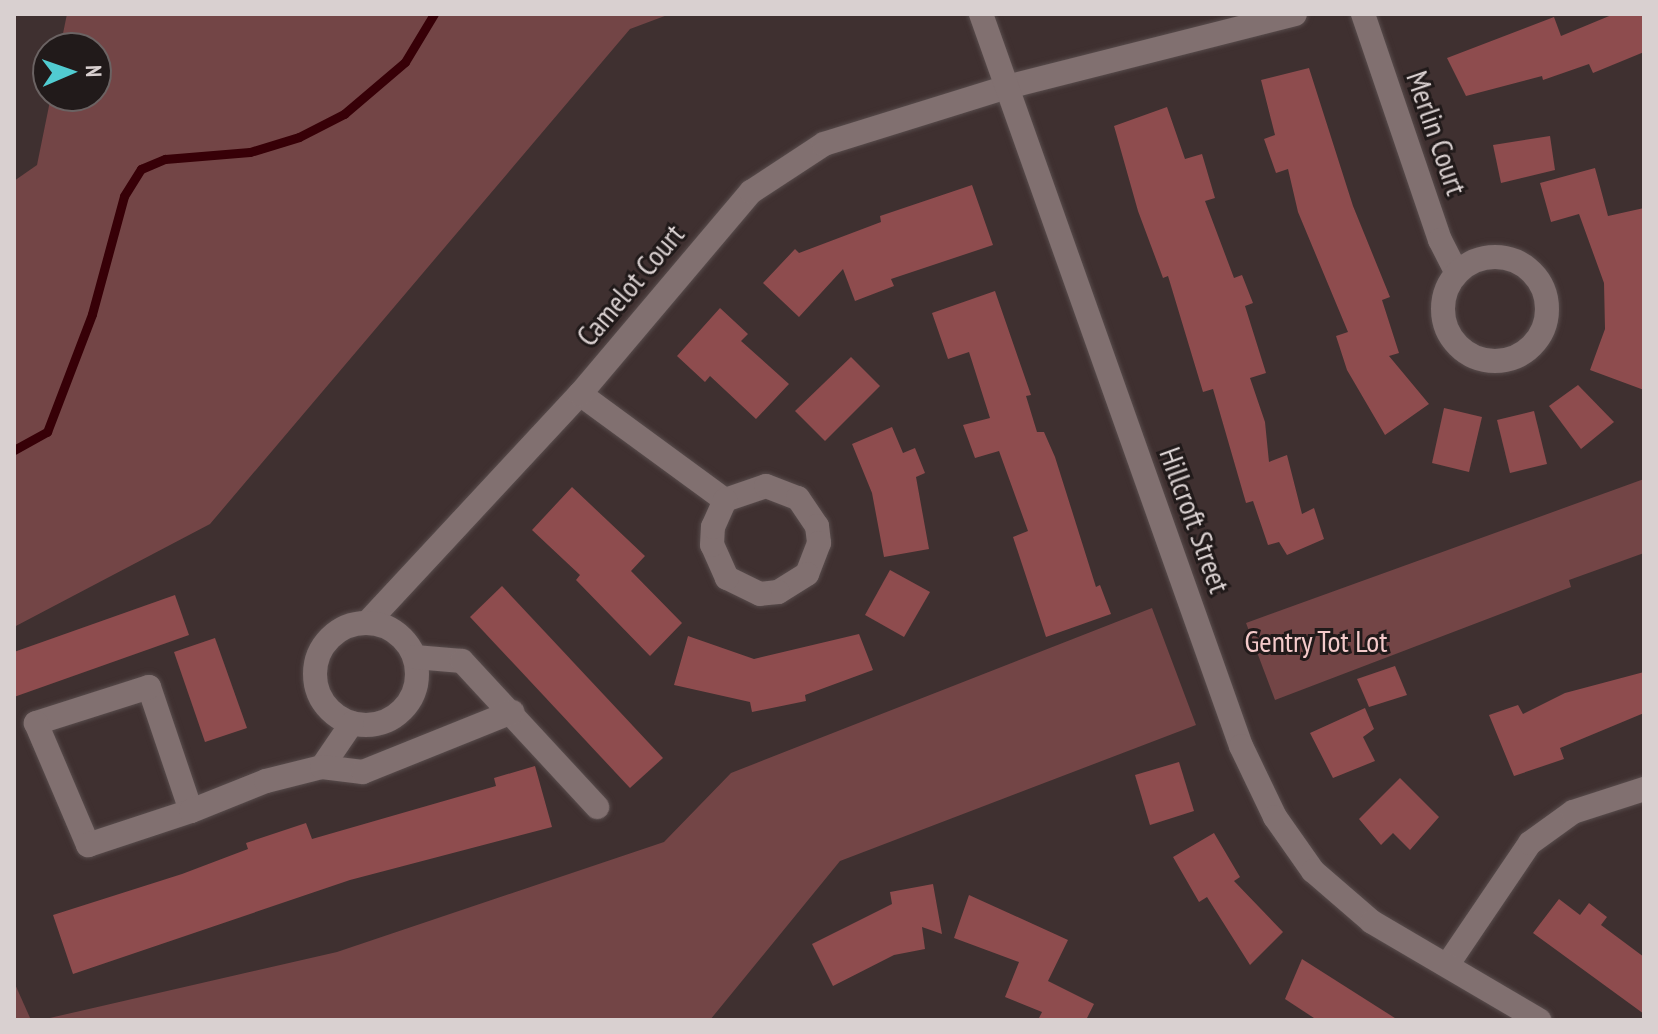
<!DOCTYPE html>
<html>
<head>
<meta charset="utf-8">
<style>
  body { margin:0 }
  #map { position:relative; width:1658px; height:1034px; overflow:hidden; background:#3f3030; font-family:"PT Sans Narrow",sans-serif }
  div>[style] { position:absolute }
  .green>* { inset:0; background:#734546 }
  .stream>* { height:9px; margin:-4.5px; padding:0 4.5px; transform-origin:4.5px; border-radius:4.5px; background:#370007 }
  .building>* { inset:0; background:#8e4c4e }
  .roads { filter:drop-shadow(0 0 2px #584c4c) drop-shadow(0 0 2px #584c4c) }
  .minor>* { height:24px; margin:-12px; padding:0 12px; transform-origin:12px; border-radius:12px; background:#817070 }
  .minor>.ring { margin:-12px; padding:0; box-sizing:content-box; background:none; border:24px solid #817070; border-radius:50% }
  .tertiary>* { height:24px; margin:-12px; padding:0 12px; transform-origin:12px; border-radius:12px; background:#817070 }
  span { translate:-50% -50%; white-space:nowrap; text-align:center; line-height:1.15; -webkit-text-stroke:6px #211a1a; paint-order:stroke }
  .street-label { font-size:30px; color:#d9d0d0 }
  .park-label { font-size:30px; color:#f4caca }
  .frame { position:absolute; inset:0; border:16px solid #d9d0d0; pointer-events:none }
  .north { position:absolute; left:32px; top:32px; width:80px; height:80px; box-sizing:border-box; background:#211a1a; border:2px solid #6b6363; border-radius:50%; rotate:88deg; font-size:22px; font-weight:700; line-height:32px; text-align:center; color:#d9d0d0 }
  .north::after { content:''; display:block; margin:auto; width:28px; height:36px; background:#51ccd1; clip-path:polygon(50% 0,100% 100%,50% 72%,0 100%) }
</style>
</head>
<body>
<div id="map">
  <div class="green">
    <i style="clip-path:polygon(67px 14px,670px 14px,630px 29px,210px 524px,14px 627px,14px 181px,37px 165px,51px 96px,96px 96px,96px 48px,60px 48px)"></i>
    <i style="clip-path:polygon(1644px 479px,1644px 553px,1569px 580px,1571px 587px,1275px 700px,1246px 623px)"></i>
    <i style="clip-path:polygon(1152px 608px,1196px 725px,840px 861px,710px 1020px,41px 1020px,337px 952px,664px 842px,731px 773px)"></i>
    <i style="clip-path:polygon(14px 982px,31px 1020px,14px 1020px)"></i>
  </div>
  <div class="stream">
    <i style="left:14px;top:450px;width:38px;rotate:-29deg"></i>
    <i style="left:47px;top:432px;width:126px;rotate:-69.1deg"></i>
    <i style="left:92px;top:314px;width:122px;rotate:-74.8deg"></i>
    <i style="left:124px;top:196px;width:32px;rotate:-58deg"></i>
    <i style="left:141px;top:169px;width:26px;rotate:-23deg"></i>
    <i style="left:165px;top:159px;width:85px;rotate:-4.7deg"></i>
    <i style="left:250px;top:152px;width:51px;rotate:-17deg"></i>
    <i style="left:299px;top:137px;width:51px;rotate:-27.1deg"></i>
    <i style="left:344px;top:114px;width:80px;rotate:-40.4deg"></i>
    <i style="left:405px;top:62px;width:56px;rotate:-58.9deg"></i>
  </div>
  <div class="building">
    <i style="clip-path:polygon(1614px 14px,1644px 14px,1644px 52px,1593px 73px,1589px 64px,1543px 80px,1542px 76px,1466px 96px,1447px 58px,1554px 17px,1561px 36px)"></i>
    <i style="clip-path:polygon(1309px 68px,1353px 206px,1390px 297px,1382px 300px,1399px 353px,1389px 356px,1429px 404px,1385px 435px,1347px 370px,1336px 336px,1348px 332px,1298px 212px,1288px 169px,1276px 173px,1264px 139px,1275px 135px,1261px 80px)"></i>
    <i style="clip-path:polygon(1167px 107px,1185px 159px,1202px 154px,1215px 198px,1205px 201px,1234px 278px,1242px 275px,1253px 303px,1245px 306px,1266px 373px,1250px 378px,1265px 422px,1269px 462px,1287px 455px,1302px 514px,1314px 508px,1324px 539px,1287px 555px,1279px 542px,1268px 545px,1253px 501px,1246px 503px,1213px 389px,1203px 392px,1168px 276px,1163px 278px,1138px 211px,1114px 126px)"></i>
    <i style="clip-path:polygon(1550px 136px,1555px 170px,1501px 183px,1493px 145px)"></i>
    <i style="clip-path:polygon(1595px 168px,1608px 216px,1644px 208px,1644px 390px,1590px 370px,1605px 329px,1604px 283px,1579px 214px,1551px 222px,1540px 183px)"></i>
    <i style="clip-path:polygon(972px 185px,993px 245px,891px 279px,894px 286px,855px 301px,843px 269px,799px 317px,763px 283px,795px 249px,799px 253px,881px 222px,880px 216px)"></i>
    <i style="clip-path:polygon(995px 291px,1031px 395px,1026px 396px,1037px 432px,1044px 432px,1055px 457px,1096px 587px,1100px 585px,1111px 614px,1046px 637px,1013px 537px,1028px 531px,999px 451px,975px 458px,963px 425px,990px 418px,969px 352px,948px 359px,932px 313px)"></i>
    <i style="clip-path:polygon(720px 308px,748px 334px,741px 341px,789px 384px,756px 419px,710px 376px,705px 382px,677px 356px)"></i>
    <i style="clip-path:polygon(851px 357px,880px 386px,825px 441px,795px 411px)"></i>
    <i style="clip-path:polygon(1578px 385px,1614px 422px,1581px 449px,1549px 406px)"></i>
    <i style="clip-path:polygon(1444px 408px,1482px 417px,1469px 472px,1432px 463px)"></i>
    <i style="clip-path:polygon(1534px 411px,1547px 464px,1510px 473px,1497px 420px)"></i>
    <i style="clip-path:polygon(892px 427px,903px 453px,915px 448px,925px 473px,916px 477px,929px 549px,884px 557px,872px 493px,852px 444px)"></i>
    <i style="clip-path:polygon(572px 487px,645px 556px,631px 571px,682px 623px,650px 656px,576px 580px,580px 575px,532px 530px)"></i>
    <i style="clip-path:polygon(890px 570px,930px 592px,904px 637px,865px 615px)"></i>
    <i style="clip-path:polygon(502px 586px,663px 758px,630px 788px,470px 617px)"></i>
    <i style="clip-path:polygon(175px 595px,189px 635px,14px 697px,14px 652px)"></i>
    <i style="clip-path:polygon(859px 634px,873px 670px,805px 695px,806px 701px,752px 712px,750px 702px,674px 685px,688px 636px,754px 659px)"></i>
    <i style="clip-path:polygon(215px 638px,247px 728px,205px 742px,174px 652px)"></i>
    <i style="clip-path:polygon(1395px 666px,1407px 695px,1369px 707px,1357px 679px)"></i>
    <i style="clip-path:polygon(1644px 672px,1644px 713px,1560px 748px,1564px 759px,1514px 776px,1489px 715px,1518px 705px,1523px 714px,1565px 693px)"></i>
    <i style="clip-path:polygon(1365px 708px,1374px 729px,1363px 737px,1375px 761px,1333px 778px,1310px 733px)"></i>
    <i style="clip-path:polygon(1179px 762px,1194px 811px,1150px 825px,1135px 775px)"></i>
    <i style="clip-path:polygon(535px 766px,552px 827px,350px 880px,73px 974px,53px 915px,182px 874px,248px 849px,246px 843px,306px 823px,312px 839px,496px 786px,494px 778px)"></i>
    <i style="clip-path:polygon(1400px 778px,1439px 817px,1410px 850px,1393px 833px,1381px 845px,1359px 819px)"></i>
    <i style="clip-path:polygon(1214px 833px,1240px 877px,1234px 881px,1283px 932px,1250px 965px,1207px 897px,1199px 902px,1173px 857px)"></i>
    <i style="clip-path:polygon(933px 884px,942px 934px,922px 927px,925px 949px,894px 955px,833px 986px,812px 944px,892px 904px,890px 892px)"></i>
    <i style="clip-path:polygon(969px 895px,1068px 940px,1048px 981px,1094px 1004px,1086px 1020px,1038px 1020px,1042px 1012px,1005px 997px,1019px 962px,954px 938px)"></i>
    <i style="clip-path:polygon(1559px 899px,1580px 915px,1589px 903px,1607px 917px,1601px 925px,1644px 957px,1644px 1014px,1533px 933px)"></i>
    <i style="clip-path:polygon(1302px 959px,1398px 1020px,1317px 1020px,1285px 999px)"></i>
  </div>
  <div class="roads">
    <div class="minor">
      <i style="left:1363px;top:14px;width:239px;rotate:71.2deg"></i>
      <i style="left:1440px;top:240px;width:35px;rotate:63deg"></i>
      <i class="ring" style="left:1443px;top:257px;width:80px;height:80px"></i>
      <i style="left:580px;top:394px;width:180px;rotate:36.2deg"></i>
      <i style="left:725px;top:500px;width:43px;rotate:-18.9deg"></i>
      <i style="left:766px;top:486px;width:34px;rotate:21deg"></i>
      <i style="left:798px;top:498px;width:34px;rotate:56deg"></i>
      <i style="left:817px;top:526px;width:17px;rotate:83deg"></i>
      <i style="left:819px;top:543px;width:33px;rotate:111deg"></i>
      <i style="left:807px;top:574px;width:34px;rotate:148deg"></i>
      <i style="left:778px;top:592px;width:18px;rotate:174deg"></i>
      <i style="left:760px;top:594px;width:37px;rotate:-154deg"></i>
      <i style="left:727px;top:578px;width:36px;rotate:-114deg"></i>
      <i style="left:712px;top:545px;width:18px;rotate:-87deg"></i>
      <i style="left:713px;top:527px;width:30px;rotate:-66deg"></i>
      <i style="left:367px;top:623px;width:313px;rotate:-47.1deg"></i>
      <i style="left:580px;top:394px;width:265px;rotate:-49.8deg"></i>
      <i style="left:751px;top:192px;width:87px;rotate:-33.3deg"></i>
      <i style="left:824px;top:144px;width:192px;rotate:-17.3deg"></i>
      <i style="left:1007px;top:87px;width:297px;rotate:-14.2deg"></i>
      <i class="ring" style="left:315px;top:623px;width:78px;height:78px"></i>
      <i style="left:415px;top:657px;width:47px;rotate:4.9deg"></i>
      <i style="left:462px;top:661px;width:199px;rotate:47.2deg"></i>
      <i style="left:322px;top:767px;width:53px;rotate:-55.7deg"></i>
      <i style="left:191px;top:811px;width:131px;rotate:-108.7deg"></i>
      <i style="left:149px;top:687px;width:119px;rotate:162.3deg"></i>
      <i style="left:36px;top:723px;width:133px;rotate:66.9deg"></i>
      <i style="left:88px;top:845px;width:108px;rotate:-18.3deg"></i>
      <i style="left:191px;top:811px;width:81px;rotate:-21.8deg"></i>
      <i style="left:266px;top:781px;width:58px;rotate:-14deg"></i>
      <i style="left:322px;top:767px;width:41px;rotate:7deg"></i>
      <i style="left:363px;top:772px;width:161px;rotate:-21.9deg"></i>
      <i style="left:1448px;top:964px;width:146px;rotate:-55.9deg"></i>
      <i style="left:1530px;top:843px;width:53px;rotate:-35.8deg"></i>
      <i style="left:1573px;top:812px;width:75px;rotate:-17.9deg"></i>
    </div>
    <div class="tertiary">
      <i style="left:981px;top:14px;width:777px;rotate:70.45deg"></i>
      <i style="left:1241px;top:746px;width:79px;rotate:64.4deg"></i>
      <i style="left:1275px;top:817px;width:66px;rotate:54.9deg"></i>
      <i style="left:1313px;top:871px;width:78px;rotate:40.8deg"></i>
      <i style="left:1372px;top:922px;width:194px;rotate:30.4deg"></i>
    </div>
  </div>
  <div class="street-label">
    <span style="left:1437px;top:133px;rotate:71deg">Merlin Court</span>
    <span style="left:630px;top:285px;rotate:-50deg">Camelot Court</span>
    <span style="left:1195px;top:520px;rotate:70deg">Hillcroft Street</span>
  </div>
  <div class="park-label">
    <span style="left:1316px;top:641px">Gentry Tot Lot</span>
  </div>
  <div class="frame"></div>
  <div class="north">N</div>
</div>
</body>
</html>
